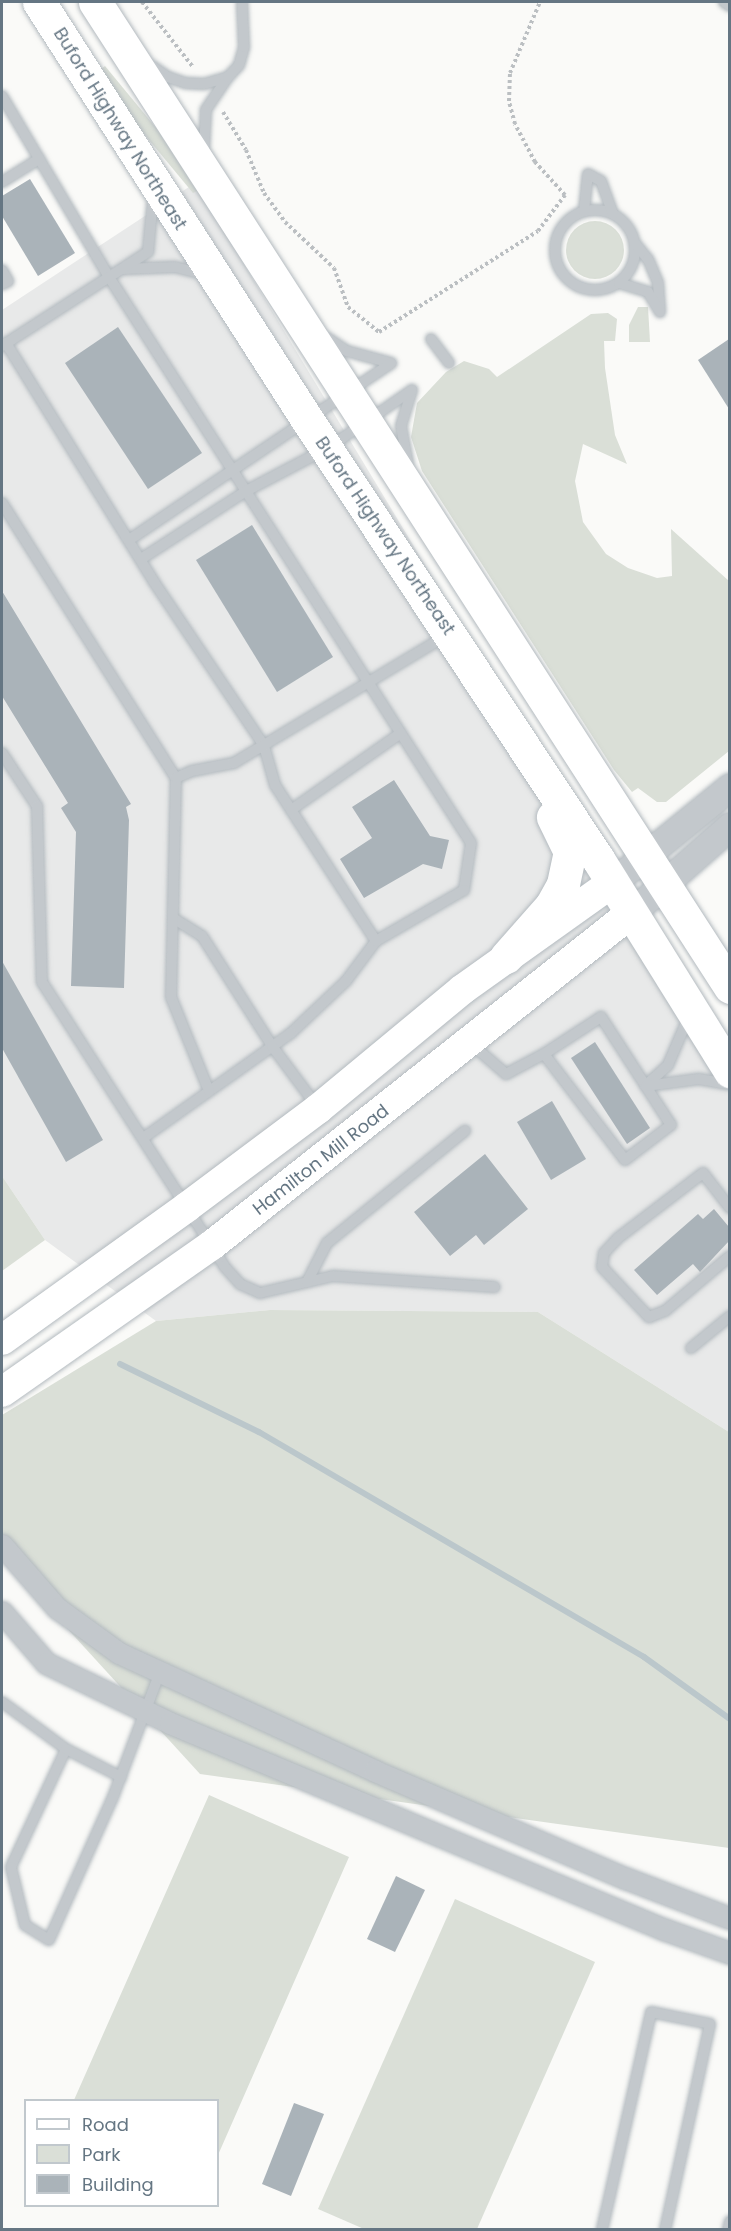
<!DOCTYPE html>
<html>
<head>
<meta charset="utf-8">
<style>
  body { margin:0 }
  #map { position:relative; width:731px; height:2231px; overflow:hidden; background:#fafaf8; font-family:Poppins,sans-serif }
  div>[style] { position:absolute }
  .built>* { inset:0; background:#e8e9e9 }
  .green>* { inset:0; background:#dadfd7 }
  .round { border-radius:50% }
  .stream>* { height:6px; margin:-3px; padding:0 3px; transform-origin:3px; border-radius:3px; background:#bbc7cb }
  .building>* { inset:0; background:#aab3b9 }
  .path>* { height:4px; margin-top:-2px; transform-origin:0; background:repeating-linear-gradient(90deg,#bbbfc2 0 3px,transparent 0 6px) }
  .roads { filter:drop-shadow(0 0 2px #b3babf) drop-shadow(0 0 2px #b3babf) }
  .service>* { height:10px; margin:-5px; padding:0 5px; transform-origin:5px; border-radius:5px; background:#c3c8cc }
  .service>.ring { margin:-5px; padding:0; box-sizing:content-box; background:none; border:10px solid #c3c8cc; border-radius:50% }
  .minor>* { height:21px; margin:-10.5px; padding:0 10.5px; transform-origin:10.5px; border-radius:10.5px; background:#c3c8cc }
  .tertiary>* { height:27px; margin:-13.5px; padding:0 13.5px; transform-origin:13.5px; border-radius:13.5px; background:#c3c8cc }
  .secondary>* { height:30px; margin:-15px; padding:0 15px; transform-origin:15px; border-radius:15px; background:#fff }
  .primary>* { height:33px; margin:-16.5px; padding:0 16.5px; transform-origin:16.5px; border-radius:16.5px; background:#fff }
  span { translate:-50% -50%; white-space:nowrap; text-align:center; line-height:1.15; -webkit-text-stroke:6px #fff; paint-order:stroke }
  .street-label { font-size:18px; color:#657683 }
  .frame { position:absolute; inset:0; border:3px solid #657683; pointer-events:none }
  .legend { position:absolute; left:24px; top:2099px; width:195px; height:108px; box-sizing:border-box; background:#fff; border:2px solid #c1c8cd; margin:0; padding:8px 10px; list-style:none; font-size:18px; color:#657683 }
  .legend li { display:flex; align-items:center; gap:12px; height:30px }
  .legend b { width:30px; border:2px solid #c1c8cd }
</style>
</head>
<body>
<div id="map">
  <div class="built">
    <i style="clip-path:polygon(195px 183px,627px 900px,729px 1051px,729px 1432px,538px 1312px,270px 1310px,156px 1321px,45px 1240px,2px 1176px,2px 310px)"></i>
  </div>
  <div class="green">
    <i style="clip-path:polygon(105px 66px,157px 129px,197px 191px,193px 193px,139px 128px,101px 69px)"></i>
    <i class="round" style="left:566px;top:221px;width:58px;height:58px"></i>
    <i style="clip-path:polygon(638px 307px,648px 307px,650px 342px,629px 342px,629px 325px)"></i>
    <i style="clip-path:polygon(608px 313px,617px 319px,615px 341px,604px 341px,605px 368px,615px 435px,627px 464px,583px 444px,575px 481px,583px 522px,606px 554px,628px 568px,657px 578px,672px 576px,671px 529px,729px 581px,729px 751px,666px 802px,657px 802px,638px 788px,632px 792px,614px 770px,422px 471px,411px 437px,417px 403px,446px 372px,464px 361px,489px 369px,497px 377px,591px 314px)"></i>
    <i style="clip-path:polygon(2px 1176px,45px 1240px,2px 1271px)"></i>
    <i style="clip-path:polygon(270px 1310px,538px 1312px,729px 1432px,729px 1848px,200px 1774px,2px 1557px,2px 1415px,156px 1321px)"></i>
    <i style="clip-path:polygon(209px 1795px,349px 1857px,218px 2155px,218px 2100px,74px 2100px)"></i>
    <i style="clip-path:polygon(455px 1899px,595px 1962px,477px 2229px,364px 2229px,318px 2209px)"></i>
  </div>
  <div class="stream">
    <i style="left:120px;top:1364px;width:155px;rotate:26.1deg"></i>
    <i style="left:259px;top:1432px;width:446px;rotate:30.3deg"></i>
    <i style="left:644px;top:1657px;width:106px;rotate:35.8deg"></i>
  </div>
  <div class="building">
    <i style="clip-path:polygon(30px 179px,75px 253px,38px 276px,2px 216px,2px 196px)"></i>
    <i style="clip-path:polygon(118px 327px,202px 453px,148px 489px,65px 363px)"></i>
    <i style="clip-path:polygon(729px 339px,729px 409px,698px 360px)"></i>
    <i style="clip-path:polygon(252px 525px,333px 657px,277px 692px,196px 560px)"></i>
    <i style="clip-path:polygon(2px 591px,131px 804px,126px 807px,129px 820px,124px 988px,71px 986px,76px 832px,61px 808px,68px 803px,2px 696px)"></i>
    <i style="clip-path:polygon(394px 780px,430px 836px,449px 840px,442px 869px,423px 864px,364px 898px,340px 859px,372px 838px,352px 807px)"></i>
    <i style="clip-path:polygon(2px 961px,103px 1140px,66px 1162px,2px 1048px)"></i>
    <i style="clip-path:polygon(595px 1042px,650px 1128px,627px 1144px,571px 1058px)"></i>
    <i style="clip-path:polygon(552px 1101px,586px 1159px,551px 1180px,517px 1122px)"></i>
    <i style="clip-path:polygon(485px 1154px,528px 1209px,484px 1245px,476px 1235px,450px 1256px,414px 1212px)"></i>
    <i style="clip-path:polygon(714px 1209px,729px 1227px,729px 1241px,700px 1272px,693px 1264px,657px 1295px,634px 1270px,698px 1214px,703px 1219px)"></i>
    <i style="clip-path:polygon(396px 1876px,425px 1890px,395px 1952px,367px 1939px)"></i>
    <i style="clip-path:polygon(294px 2103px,324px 2114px,291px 2196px,262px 2184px)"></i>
  </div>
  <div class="path">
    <i style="left:142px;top:2px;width:83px;rotate:51.9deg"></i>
    <i style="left:223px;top:112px;width:44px;rotate:58.8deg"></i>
    <i style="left:246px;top:150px;width:47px;rotate:67.3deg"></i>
    <i style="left:264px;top:193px;width:36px;rotate:54deg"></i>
    <i style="left:285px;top:222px;width:67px;rotate:43.2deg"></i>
    <i style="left:334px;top:268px;width:41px;rotate:70.3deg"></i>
    <i style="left:348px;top:307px;width:40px;rotate:39deg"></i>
    <i style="left:379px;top:332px;width:188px;rotate:-32.4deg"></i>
    <i style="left:538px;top:231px;width:45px;rotate:-53.1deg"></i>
    <i style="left:565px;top:195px;width:45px;rotate:-132.3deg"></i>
    <i style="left:535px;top:162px;width:43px;rotate:-117.8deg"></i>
    <i style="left:515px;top:124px;width:24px;rotate:-105deg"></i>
    <i style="left:509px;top:101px;width:28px;rotate:-88deg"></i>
    <i style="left:510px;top:73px;width:77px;rotate:-67.1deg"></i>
  </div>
  <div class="roads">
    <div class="service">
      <i style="left:724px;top:2px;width:7px;rotate:34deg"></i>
      <i style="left:148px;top:63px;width:24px;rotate:35deg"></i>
      <i style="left:168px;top:77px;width:18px;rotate:19deg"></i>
      <i style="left:185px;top:83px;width:19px;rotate:3deg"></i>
      <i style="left:204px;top:84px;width:25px;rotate:-16deg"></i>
      <i style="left:228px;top:77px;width:40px;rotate:124deg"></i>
      <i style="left:206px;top:110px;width:40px;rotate:92.9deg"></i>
      <i style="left:228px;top:77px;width:16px;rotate:-47deg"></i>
      <i style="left:239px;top:65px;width:19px;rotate:-74deg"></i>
      <i style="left:244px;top:47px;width:45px;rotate:-92.5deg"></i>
      <i style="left:2px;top:96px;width:210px;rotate:59.4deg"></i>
      <i style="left:109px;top:277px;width:672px;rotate:57.4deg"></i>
      <i style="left:471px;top:843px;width:48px;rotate:98.5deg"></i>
      <i style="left:464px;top:890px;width:102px;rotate:149.9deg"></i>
      <i style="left:376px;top:941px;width:50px;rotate:126.9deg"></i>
      <i style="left:346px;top:981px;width:76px;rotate:136.6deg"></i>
      <i style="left:291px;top:1033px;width:181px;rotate:144.6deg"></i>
      <i style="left:2px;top:182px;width:44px;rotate:-31.9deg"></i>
      <i class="ring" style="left:555px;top:210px;width:70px;height:70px"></i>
      <i style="left:584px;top:211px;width:37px;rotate:-84deg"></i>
      <i style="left:588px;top:174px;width:15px;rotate:28deg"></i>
      <i style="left:601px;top:181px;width:35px;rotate:70deg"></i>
      <i style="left:634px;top:242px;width:22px;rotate:51deg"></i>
      <i style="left:648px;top:259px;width:26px;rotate:67deg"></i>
      <i style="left:658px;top:283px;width:29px;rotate:86deg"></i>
      <i style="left:124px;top:269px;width:51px;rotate:-2.2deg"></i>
      <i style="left:175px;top:267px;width:32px;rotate:14deg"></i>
      <i style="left:2px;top:270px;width:13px;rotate:61deg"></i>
      <i style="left:8px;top:281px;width:7px;rotate:153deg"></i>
      <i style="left:619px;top:283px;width:30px;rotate:17deg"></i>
      <i style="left:648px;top:292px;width:23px;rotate:59deg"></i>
      <i style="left:323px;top:335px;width:29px;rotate:34deg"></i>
      <i style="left:347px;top:351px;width:46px;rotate:15.3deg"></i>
      <i style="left:431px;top:339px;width:30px;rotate:53deg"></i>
      <i style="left:6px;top:343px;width:281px;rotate:58.2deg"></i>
      <i style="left:154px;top:582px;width:197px;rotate:56.1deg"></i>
      <i style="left:264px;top:746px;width:41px;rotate:74.2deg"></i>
      <i style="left:275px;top:785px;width:186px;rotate:57.1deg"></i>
      <i style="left:2px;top:346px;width:174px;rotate:-32.8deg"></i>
      <i style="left:148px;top:252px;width:54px;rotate:-84.7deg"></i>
      <i style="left:409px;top:469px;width:44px;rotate:-100.5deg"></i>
      <i style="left:401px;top:426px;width:38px;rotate:-73deg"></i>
      <i style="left:2px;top:503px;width:325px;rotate:57.7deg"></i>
      <i style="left:129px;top:540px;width:316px;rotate:-34deg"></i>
      <i style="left:141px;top:559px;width:125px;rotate:-32.9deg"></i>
      <i style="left:246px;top:491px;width:93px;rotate:-27.7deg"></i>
      <i style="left:328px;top:448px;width:102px;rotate:-34.6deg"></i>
      <i style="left:2px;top:753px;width:64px;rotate:56.6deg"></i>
      <i style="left:37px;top:806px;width:176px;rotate:88.4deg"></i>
      <i style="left:42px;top:982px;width:337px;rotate:57.3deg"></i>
      <i style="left:224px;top:1266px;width:24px;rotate:48deg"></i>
      <i style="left:240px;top:1284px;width:22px;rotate:24deg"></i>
      <i style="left:260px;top:1293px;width:75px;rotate:-13.1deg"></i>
      <i style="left:333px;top:1276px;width:162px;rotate:3.9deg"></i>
      <i style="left:291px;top:810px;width:134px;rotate:-35deg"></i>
      <i style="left:173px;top:918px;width:34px;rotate:32deg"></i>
      <i style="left:202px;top:936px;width:130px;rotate:57.5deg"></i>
      <i style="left:272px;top:1046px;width:77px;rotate:53.4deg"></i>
      <i style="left:469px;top:1042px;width:49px;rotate:40.9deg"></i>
      <i style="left:506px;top:1074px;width:43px;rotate:-27.8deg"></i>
      <i style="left:544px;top:1054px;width:133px;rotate:52.6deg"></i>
      <i style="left:625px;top:1160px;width:58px;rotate:-37.3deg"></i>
      <i style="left:671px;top:1125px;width:129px;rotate:-122.9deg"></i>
      <i style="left:601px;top:1017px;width:68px;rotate:147deg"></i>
      <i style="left:645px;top:1086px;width:31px;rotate:-42deg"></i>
      <i style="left:668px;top:1065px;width:53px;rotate:-66.8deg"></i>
      <i style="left:646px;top:1086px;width:53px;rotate:-7.5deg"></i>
      <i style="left:699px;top:1079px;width:29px;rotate:10deg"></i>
      <i style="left:209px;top:1091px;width:101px;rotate:-112deg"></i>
      <i style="left:171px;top:997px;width:219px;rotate:-88.7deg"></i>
      <i style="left:176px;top:778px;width:17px;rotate:-24deg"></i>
      <i style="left:192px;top:771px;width:43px;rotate:-10.8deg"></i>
      <i style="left:234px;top:763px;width:249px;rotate:-31deg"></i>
      <i style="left:730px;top:1208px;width:44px;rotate:-127.6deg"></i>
      <i style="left:703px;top:1173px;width:107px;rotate:142.6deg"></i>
      <i style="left:618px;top:1238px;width:21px;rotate:133deg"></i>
      <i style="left:604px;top:1253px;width:14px;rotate:98deg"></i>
      <i style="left:602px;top:1267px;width:69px;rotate:46.8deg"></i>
      <i style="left:649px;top:1317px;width:17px;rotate:-21deg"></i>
      <i style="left:665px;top:1311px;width:85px;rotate:-40.2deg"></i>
      <i style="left:307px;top:1282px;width:44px;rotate:-62.9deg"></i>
      <i style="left:327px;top:1243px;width:178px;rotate:-39.1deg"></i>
      <i style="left:691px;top:1348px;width:50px;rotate:-39.4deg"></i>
      <i style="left:2px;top:1702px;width:79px;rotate:36.3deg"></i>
      <i style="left:66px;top:1749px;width:130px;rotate:115deg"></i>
      <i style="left:11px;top:1867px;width:60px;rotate:76.4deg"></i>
      <i style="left:25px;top:1925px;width:28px;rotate:32deg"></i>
      <i style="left:49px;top:1940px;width:157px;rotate:-65.9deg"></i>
      <i style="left:113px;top:1797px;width:134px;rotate:-69.4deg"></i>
      <i style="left:66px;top:1749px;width:62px;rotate:27deg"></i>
      <i style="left:602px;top:2230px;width:223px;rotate:-77.3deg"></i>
      <i style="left:651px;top:2012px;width:60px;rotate:11.5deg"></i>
      <i style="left:710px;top:2024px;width:211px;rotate:102.3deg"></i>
      <i style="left:728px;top:2230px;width:9px;rotate:-77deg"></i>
    </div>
    <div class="minor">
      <i style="left:2px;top:1545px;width:84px;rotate:48.9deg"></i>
      <i style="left:57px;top:1608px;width:77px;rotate:36deg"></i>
      <i style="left:119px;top:1653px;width:282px;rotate:24.7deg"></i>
      <i style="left:375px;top:1771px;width:272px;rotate:23.2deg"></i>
      <i style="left:625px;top:1878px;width:112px;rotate:20.9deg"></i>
      <i style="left:2px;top:1612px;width:67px;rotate:49.2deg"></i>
      <i style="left:46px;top:1663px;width:138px;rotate:25.8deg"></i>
      <i style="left:170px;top:1723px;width:534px;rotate:22.68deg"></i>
      <i style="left:663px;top:1929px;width:71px;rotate:19.7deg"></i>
    </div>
    <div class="tertiary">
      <i style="left:613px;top:882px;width:151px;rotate:-39.1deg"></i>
      <i style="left:630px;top:914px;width:133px;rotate:-41.3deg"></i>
    </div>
    <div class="secondary">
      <i style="left:2px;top:1340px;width:228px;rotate:-35.7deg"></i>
      <i style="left:187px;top:1207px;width:164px;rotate:-36.8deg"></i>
      <i style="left:318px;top:1109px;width:188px;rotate:-39.6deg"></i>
      <i style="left:463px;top:989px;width:184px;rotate:-35.5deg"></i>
      <i style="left:2px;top:1392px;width:256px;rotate:-35deg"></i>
      <i style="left:212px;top:1245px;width:533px;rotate:-38.37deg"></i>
    </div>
    <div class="primary">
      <i style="left:39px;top:2px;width:494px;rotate:57.3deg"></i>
      <i style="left:306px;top:418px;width:529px;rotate:56.49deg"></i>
      <i style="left:598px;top:859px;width:250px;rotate:58.1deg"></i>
      <i style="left:95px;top:2px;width:1172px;rotate:57.19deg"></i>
      <i style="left:506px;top:957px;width:68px;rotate:-48.6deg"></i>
      <i style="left:551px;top:906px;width:25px;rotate:-61deg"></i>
      <i style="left:563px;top:884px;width:33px;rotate:-78deg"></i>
      <i style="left:570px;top:852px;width:39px;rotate:-116deg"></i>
    </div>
  </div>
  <div class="street-label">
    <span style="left:120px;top:129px;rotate:58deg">Buford Highway Northeast</span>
    <span style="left:385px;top:536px;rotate:56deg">Buford Highway Northeast</span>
    <span style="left:321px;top:1160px;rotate:-38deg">Hamilton Mill Road</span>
  </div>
  <div class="frame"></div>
  <ul class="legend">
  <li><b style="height:8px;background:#fff"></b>Road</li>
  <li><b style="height:16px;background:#dadfd7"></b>Park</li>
  <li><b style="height:16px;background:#aab3b9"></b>Building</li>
  </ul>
</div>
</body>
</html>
